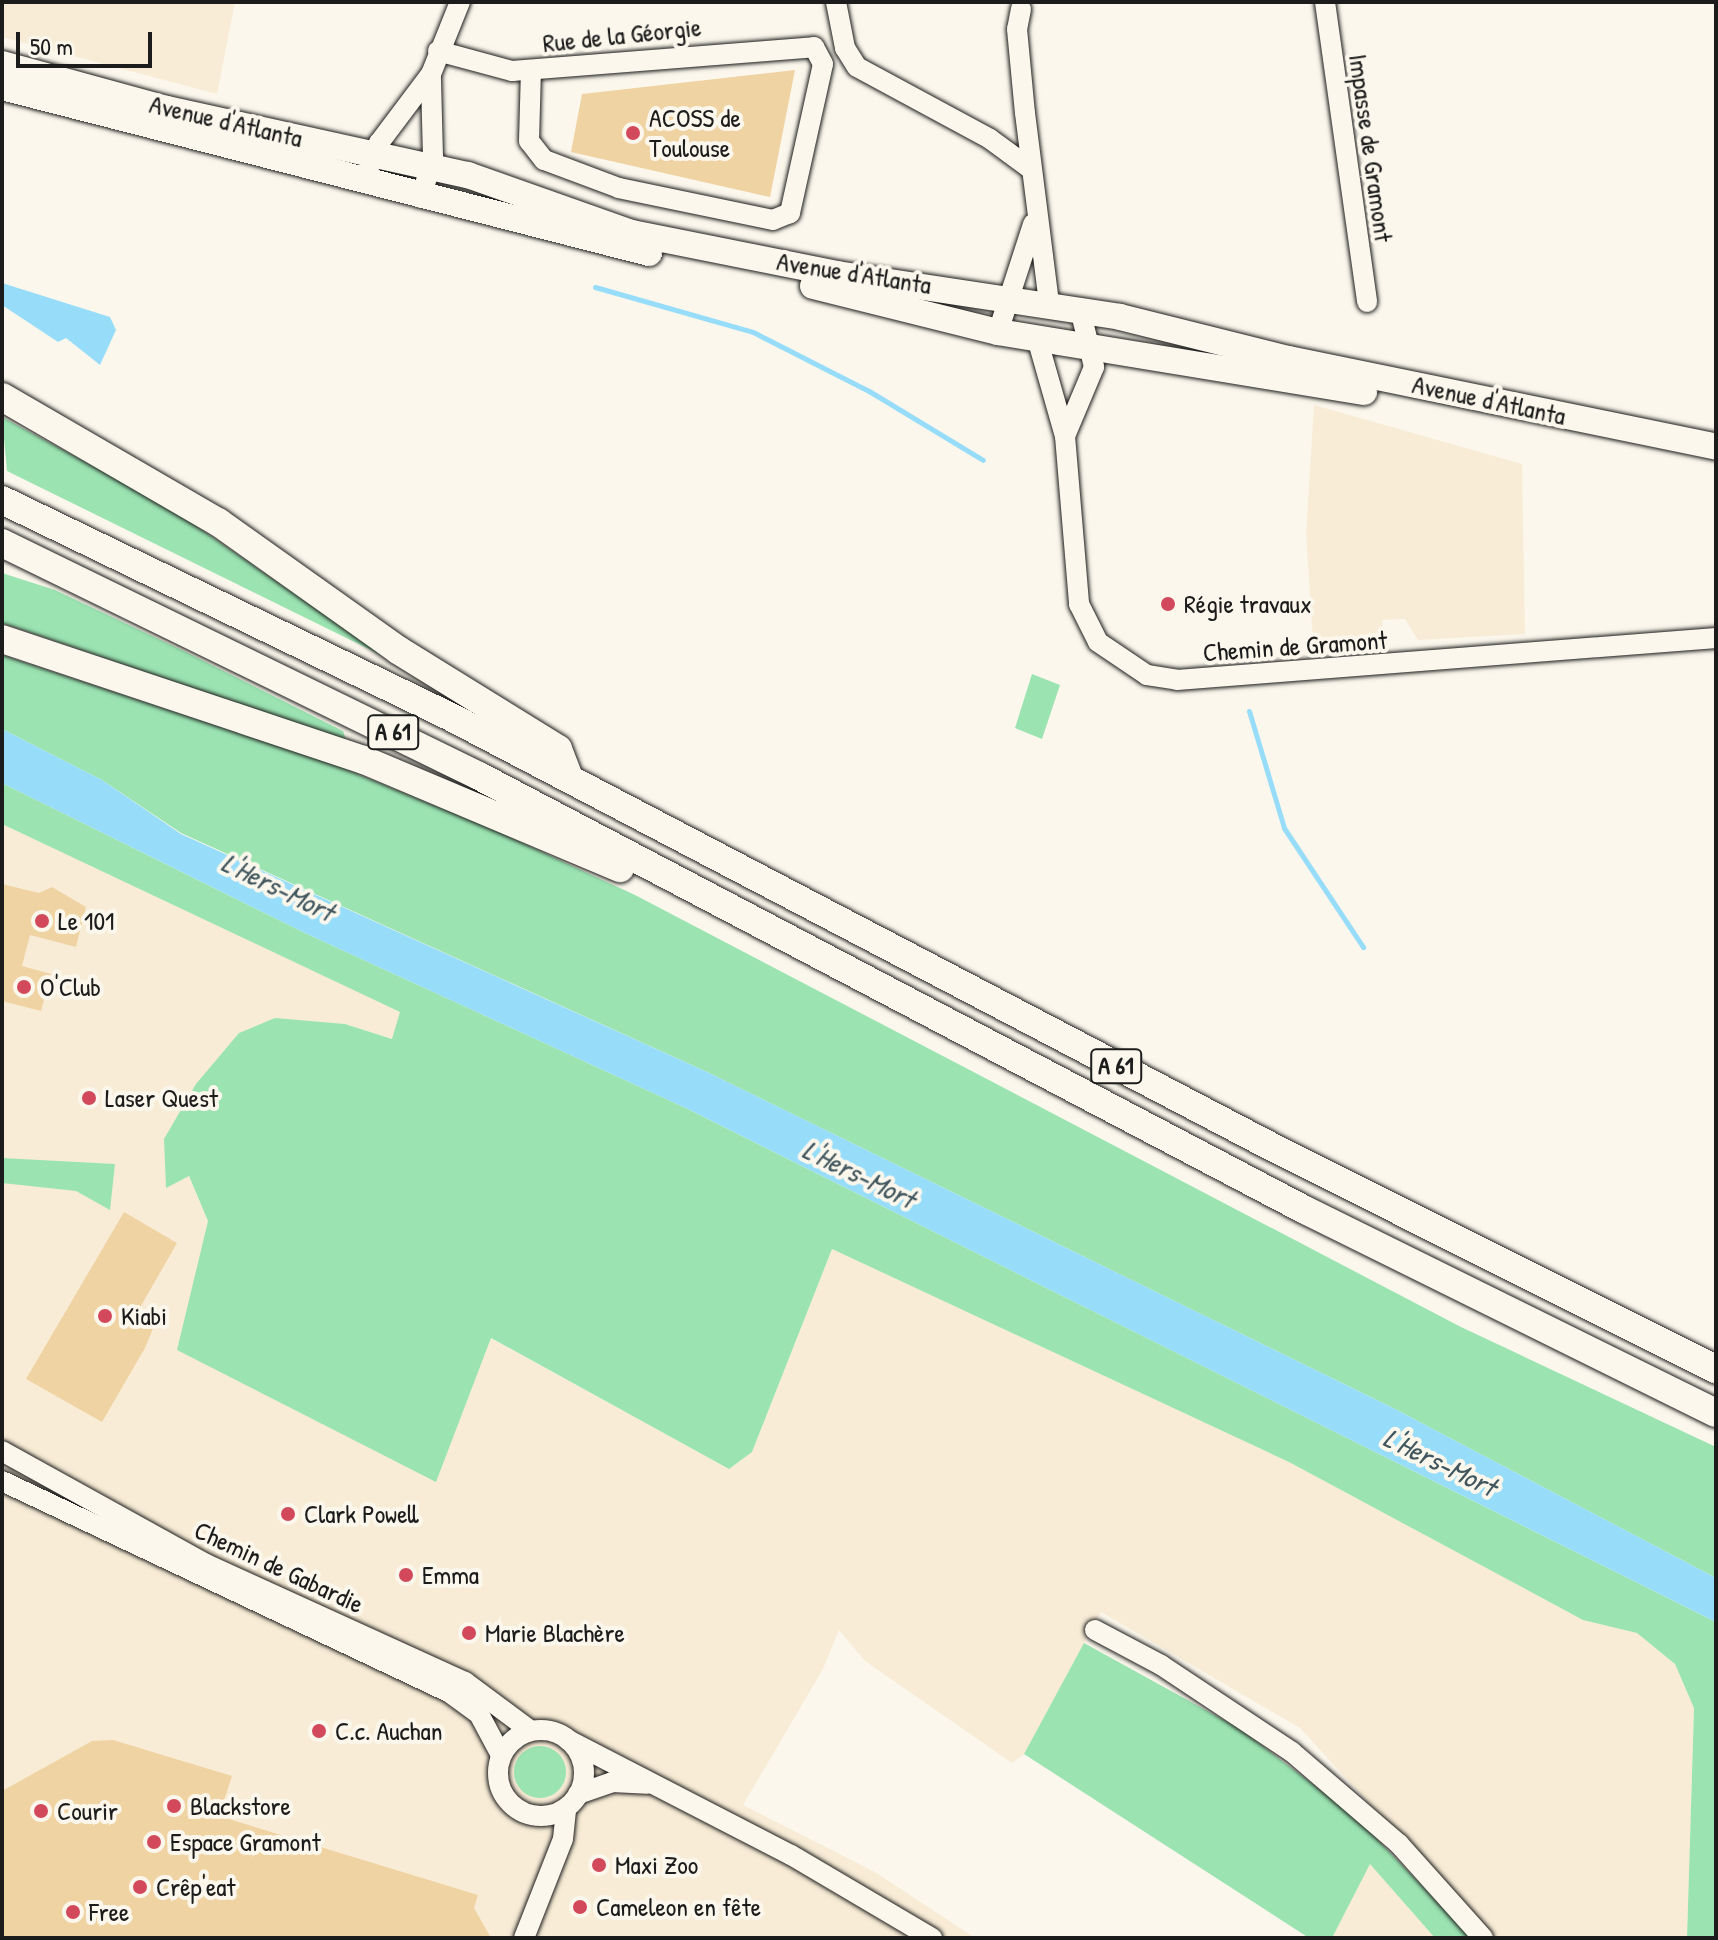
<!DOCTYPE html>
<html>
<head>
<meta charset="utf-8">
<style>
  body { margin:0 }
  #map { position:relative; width:1718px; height:1940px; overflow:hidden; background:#fbf7ec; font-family:"Patrick Hand",sans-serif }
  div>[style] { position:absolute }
  .built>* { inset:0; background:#f8ecd6 }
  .green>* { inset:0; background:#9be4b2 }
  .round { border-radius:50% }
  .water>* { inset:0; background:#97ddf9 }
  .stream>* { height:5px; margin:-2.5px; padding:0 2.5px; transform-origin:2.5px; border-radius:2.5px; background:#97ddf9 }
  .building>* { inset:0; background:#f0d3a3 }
  .roads { filter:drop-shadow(0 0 2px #1c1c1c) drop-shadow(0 0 2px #1c1c1c) }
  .minor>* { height:20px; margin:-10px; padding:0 10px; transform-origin:10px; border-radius:10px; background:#fbf7ec }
  .minor>.ring { margin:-10px; padding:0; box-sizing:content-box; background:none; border:20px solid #fbf7ec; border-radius:50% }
  .major>* { height:26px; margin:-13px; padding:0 13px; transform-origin:13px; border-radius:13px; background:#fbf7ec }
  .highway>* { height:28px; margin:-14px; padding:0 14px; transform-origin:14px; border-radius:14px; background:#fbf7ec }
  .dots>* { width:22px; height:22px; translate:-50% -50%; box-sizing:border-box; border:4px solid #fbf7ec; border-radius:50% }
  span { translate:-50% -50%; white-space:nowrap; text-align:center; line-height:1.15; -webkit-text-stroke:8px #fbf7ec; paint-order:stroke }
  .shield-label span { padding:2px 6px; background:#fbf7ec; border:2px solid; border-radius:6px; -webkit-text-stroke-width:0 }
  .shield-label { font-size:24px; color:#1c1c1c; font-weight:700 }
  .street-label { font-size:26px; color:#1c1c1c }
  .poi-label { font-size:26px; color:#1c1c1c }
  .left { translate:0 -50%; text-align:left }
  .water-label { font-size:28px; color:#41565e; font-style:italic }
  .frame { position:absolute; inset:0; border:4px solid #1c1c1c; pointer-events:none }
  .scale { position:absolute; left:16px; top:32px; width:136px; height:36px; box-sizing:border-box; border:4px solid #1c1c1c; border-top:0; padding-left:10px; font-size:24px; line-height:28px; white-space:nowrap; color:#1c1c1c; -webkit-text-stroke:6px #fbf7ec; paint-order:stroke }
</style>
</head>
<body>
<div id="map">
  <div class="built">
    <i style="clip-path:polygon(2px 2px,235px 2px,217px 94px,2px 37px)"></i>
    <i style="clip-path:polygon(1314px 405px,1522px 464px,1525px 634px,1418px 640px,1405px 619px,1382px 620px,1383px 634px,1373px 649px,1314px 655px,1306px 533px)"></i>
    <i style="clip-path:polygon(2px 824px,401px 1012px,393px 1039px,345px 1024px,292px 1020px,256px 1025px,191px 1126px,183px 1163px,208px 1221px,178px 1351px,490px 1338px,729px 1469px,752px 1452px,832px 1249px,1289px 1462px,1583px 1620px,1637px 1633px,1675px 1664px,1694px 1708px,1687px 1938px,1492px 1938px,1300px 1728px,1101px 1612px,1024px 1754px,1012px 1763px,865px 1661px,839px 1630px,823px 1669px,743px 1805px,875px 1872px,975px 1938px,2px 1938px)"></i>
    <i style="clip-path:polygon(1370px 1863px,1435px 1938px,1332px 1938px)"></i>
  </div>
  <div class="green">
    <i style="clip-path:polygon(2px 417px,170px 508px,389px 659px,7px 471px)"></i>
    <i style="clip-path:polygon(2px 573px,55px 590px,184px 651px,343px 731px,346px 740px,2px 623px)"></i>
    <i style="clip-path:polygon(2px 655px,338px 766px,499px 832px,635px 895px,1461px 1327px,1716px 1447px,1716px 1578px,1393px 1408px,707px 1072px,181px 833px,102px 780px,2px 729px)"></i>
    <i style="clip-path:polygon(1032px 674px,1060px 685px,1042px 739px,1015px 728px)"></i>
    <i style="clip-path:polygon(2px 783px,305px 933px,690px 1110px,1716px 1622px,1716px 1938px,1687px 1938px,1694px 1708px,1675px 1664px,1637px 1633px,1583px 1620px,1289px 1462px,832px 1249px,752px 1452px,729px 1469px,491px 1338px,436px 1482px,177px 1350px,208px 1221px,189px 1176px,166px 1188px,164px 1139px,196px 1084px,239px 1033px,275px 1018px,345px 1024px,392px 1039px,400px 1012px,2px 824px)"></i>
    <i style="clip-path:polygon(2px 1158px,115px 1164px,110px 1210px,76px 1191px,2px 1183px)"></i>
    <i style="clip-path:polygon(1084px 1643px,1240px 1729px,1355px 1816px,1472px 1938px,1435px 1938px,1370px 1864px,1332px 1938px,1309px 1938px,1024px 1754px)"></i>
    <i class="round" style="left:514px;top:1746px;width:52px;height:52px"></i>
  </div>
  <div class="water">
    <i style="clip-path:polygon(2px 283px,110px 317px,116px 330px,100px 365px,66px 338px,58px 342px,2px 305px)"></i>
    <i style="clip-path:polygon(2px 729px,102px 780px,181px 834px,707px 1072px,1393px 1408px,1716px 1578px,1716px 1622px,690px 1110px,305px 933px,2px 783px)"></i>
  </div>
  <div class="stream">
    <i style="left:595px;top:287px;width:164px;rotate:15.9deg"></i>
    <i style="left:753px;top:332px;width:130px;rotate:27deg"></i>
    <i style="left:869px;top:391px;width:133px;rotate:31.2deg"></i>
    <i style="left:1249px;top:711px;width:122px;rotate:73.3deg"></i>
    <i style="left:1284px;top:828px;width:143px;rotate:56.4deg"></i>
  </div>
  <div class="building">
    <i style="clip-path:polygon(795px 70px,770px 197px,571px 152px,582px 94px)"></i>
    <i style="clip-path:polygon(2px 884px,39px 893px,52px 887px,86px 907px,76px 947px,30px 935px,22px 966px,51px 974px,41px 1011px,2px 1001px)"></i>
    <i style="clip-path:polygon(124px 1212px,177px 1243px,138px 1311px,156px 1321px,145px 1348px,102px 1422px,26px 1379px)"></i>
    <i style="clip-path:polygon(113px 1740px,232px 1776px,219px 1816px,478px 1895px,474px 1908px,491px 1938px,2px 1938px,2px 1791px,92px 1741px)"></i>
  </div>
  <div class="roads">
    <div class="minor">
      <i style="left:836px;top:2px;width:47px;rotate:78.9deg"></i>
      <i style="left:845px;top:48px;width:22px;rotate:58deg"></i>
      <i style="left:857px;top:67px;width:151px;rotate:28.4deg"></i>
      <i style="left:990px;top:139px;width:51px;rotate:36.2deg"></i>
      <i style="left:1325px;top:2px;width:303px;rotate:82deg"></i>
      <i style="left:1021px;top:9px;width:20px;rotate:101deg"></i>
      <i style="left:1017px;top:29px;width:84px;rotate:84.6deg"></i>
      <i style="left:1025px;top:113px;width:192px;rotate:82.8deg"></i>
      <i style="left:438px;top:51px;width:77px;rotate:15.1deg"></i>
      <i style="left:512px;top:71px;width:303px;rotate:-4.5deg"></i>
      <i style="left:814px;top:47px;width:19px;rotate:62deg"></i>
      <i style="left:823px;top:64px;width:153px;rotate:102.5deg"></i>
      <i style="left:790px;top:213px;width:18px;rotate:158deg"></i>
      <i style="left:773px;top:220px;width:157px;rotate:-168.3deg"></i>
      <i style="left:619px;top:188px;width:80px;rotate:-159.5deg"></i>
      <i style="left:544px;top:160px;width:24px;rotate:-128deg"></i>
      <i style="left:529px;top:141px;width:71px;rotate:-88.4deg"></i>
      <i style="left:370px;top:165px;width:24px;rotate:-68deg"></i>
      <i style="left:379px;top:143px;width:86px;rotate:-53deg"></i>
      <i style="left:431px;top:74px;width:78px;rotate:-68.1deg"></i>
      <i style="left:421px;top:198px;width:43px;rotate:-73.7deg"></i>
      <i style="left:433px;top:157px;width:79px;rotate:-91.5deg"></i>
      <i style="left:998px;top:332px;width:114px;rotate:-72deg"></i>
      <i style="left:1037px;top:338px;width:102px;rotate:74.1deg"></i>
      <i style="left:1065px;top:436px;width:169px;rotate:85.2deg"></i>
      <i style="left:1079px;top:604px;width:42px;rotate:63.4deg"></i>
      <i style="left:1098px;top:642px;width:59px;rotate:34deg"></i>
      <i style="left:1147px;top:675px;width:30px;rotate:9deg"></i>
      <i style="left:1177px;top:680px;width:541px;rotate:-4.46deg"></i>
      <i style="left:1065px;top:436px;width:75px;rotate:-67.2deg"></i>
      <i style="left:1094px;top:367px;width:60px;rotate:-103.6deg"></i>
      <i style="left:2px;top:1451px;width:233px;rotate:29deg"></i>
      <i style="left:206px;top:1564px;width:285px;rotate:24.5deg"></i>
      <i style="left:465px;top:1682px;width:82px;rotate:36.6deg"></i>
      <i style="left:2px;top:1481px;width:496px;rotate:25.3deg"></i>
      <i style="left:450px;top:1693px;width:36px;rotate:36deg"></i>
      <i style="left:479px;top:1714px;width:47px;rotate:61.8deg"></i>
      <i style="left:1095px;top:1630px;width:75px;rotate:27.9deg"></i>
      <i style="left:1161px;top:1665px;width:157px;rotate:33.6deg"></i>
      <i style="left:1292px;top:1752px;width:141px;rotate:40.7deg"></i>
      <i style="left:1399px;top:1844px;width:126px;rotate:48.2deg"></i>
      <i class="ring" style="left:498px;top:1730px;width:66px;height:66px"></i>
      <i style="left:568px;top:1740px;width:251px;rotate:27.3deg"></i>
      <i style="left:791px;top:1855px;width:164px;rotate:30.5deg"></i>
      <i style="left:578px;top:1794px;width:36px;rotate:-19deg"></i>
      <i style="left:612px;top:1782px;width:35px;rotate:3deg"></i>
      <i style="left:524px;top:1938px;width:106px;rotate:-68.5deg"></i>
      <i style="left:563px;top:1839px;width:31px;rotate:-84deg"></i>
    </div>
    <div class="major">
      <i style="left:2px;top:64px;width:171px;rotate:15.3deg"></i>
      <i style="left:167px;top:109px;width:308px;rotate:12.4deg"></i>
      <i style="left:468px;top:175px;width:174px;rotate:19.5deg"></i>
      <i style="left:632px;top:233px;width:209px;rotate:11.3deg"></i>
      <i style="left:837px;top:274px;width:286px;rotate:8.6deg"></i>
      <i style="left:1120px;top:317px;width:174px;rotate:14deg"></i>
      <i style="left:1289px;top:359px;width:436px;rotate:11.6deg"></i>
      <i style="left:2px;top:87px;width:668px;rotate:14.39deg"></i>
      <i style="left:813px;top:286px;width:191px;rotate:14deg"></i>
      <i style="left:998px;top:332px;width:371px;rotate:9.3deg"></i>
    </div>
    <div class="highway">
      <i style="left:2px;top:397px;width:250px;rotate:30.1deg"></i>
      <i style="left:218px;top:522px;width:221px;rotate:35.4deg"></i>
      <i style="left:398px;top:650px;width:188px;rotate:31.7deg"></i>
      <i style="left:558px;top:749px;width:31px;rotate:69deg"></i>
      <i style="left:2px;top:500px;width:496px;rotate:25.8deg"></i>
      <i style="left:449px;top:716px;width:927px;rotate:27.64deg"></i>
      <i style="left:1270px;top:1146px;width:499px;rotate:26.6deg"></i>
      <i style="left:2px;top:543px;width:531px;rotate:26.03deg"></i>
      <i style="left:479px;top:776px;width:933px;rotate:27.72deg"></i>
      <i style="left:1305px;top:1210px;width:458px;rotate:26.3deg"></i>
      <i style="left:2px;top:639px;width:382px;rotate:18.5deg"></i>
      <i style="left:364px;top:760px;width:278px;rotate:22.9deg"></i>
    </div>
  </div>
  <div class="dots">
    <i style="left:633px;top:133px;background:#d1495b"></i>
    <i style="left:1168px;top:604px;background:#d1495b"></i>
    <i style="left:42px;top:921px;background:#d1495b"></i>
    <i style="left:24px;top:987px;background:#d1495b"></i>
    <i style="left:89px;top:1098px;background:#d1495b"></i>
    <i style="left:105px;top:1316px;background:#d1495b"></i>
    <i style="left:288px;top:1514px;background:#d1495b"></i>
    <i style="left:406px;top:1575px;background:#d1495b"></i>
    <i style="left:469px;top:1633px;background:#d1495b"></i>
    <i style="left:319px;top:1731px;background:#d1495b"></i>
    <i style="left:174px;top:1806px;background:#d1495b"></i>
    <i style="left:41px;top:1811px;background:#d1495b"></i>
    <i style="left:154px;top:1842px;background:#d1495b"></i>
    <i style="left:599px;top:1865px;background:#d1495b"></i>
    <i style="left:140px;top:1887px;background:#d1495b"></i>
    <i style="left:580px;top:1907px;background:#d1495b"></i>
    <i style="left:73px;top:1912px;background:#d1495b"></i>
  </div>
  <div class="shield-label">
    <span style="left:393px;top:732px">A 61</span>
    <span style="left:1116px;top:1066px">A 61</span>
  </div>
  <div class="street-label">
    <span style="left:622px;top:35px;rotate:-6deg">Rue de la Géorgie</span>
    <span style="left:226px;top:121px;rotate:13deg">Avenue d'Atlanta</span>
    <span style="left:1371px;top:148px;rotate:82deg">Impasse de Gramont</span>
    <span style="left:854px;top:273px;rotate:9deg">Avenue d'Atlanta</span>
    <span style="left:1489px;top:400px;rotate:12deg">Avenue d'Atlanta</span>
    <span style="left:1295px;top:646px;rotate:-4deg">Chemin de Gramont</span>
    <span style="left:279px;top:1567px;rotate:25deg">Chemin de Gabardie</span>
  </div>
  <div class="poi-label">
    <span class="left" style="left:649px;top:133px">ACOSS de<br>Toulouse</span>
    <span class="left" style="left:1184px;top:604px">Régie travaux</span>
    <span class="left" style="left:58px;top:921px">Le 101</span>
    <span class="left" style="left:40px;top:987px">O'Club</span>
    <span class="left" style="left:105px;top:1098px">Laser Quest</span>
    <span class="left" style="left:121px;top:1316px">Kiabi</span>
    <span class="left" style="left:304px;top:1514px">Clark Powell</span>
    <span class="left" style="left:422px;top:1575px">Emma</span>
    <span class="left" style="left:485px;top:1633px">Marie Blachère</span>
    <span class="left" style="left:335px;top:1731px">C.c. Auchan</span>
    <span class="left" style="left:190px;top:1806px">Blackstore</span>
    <span class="left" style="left:57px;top:1811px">Courir</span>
    <span class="left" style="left:170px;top:1842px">Espace Gramont</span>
    <span class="left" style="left:615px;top:1865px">Maxi Zoo</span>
    <span class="left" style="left:156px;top:1887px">Crêp'eat</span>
    <span class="left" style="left:596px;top:1907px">Cameleon en fête</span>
    <span class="left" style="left:89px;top:1912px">Free</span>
  </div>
  <div class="water-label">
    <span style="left:278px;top:887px;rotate:26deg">L'Hers-Mort</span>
    <span style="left:859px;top:1174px;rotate:26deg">L'Hers-Mort</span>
    <span style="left:1440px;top:1462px;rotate:26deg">L'Hers-Mort</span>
  </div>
  <div class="frame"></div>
  <div class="scale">50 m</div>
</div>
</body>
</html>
